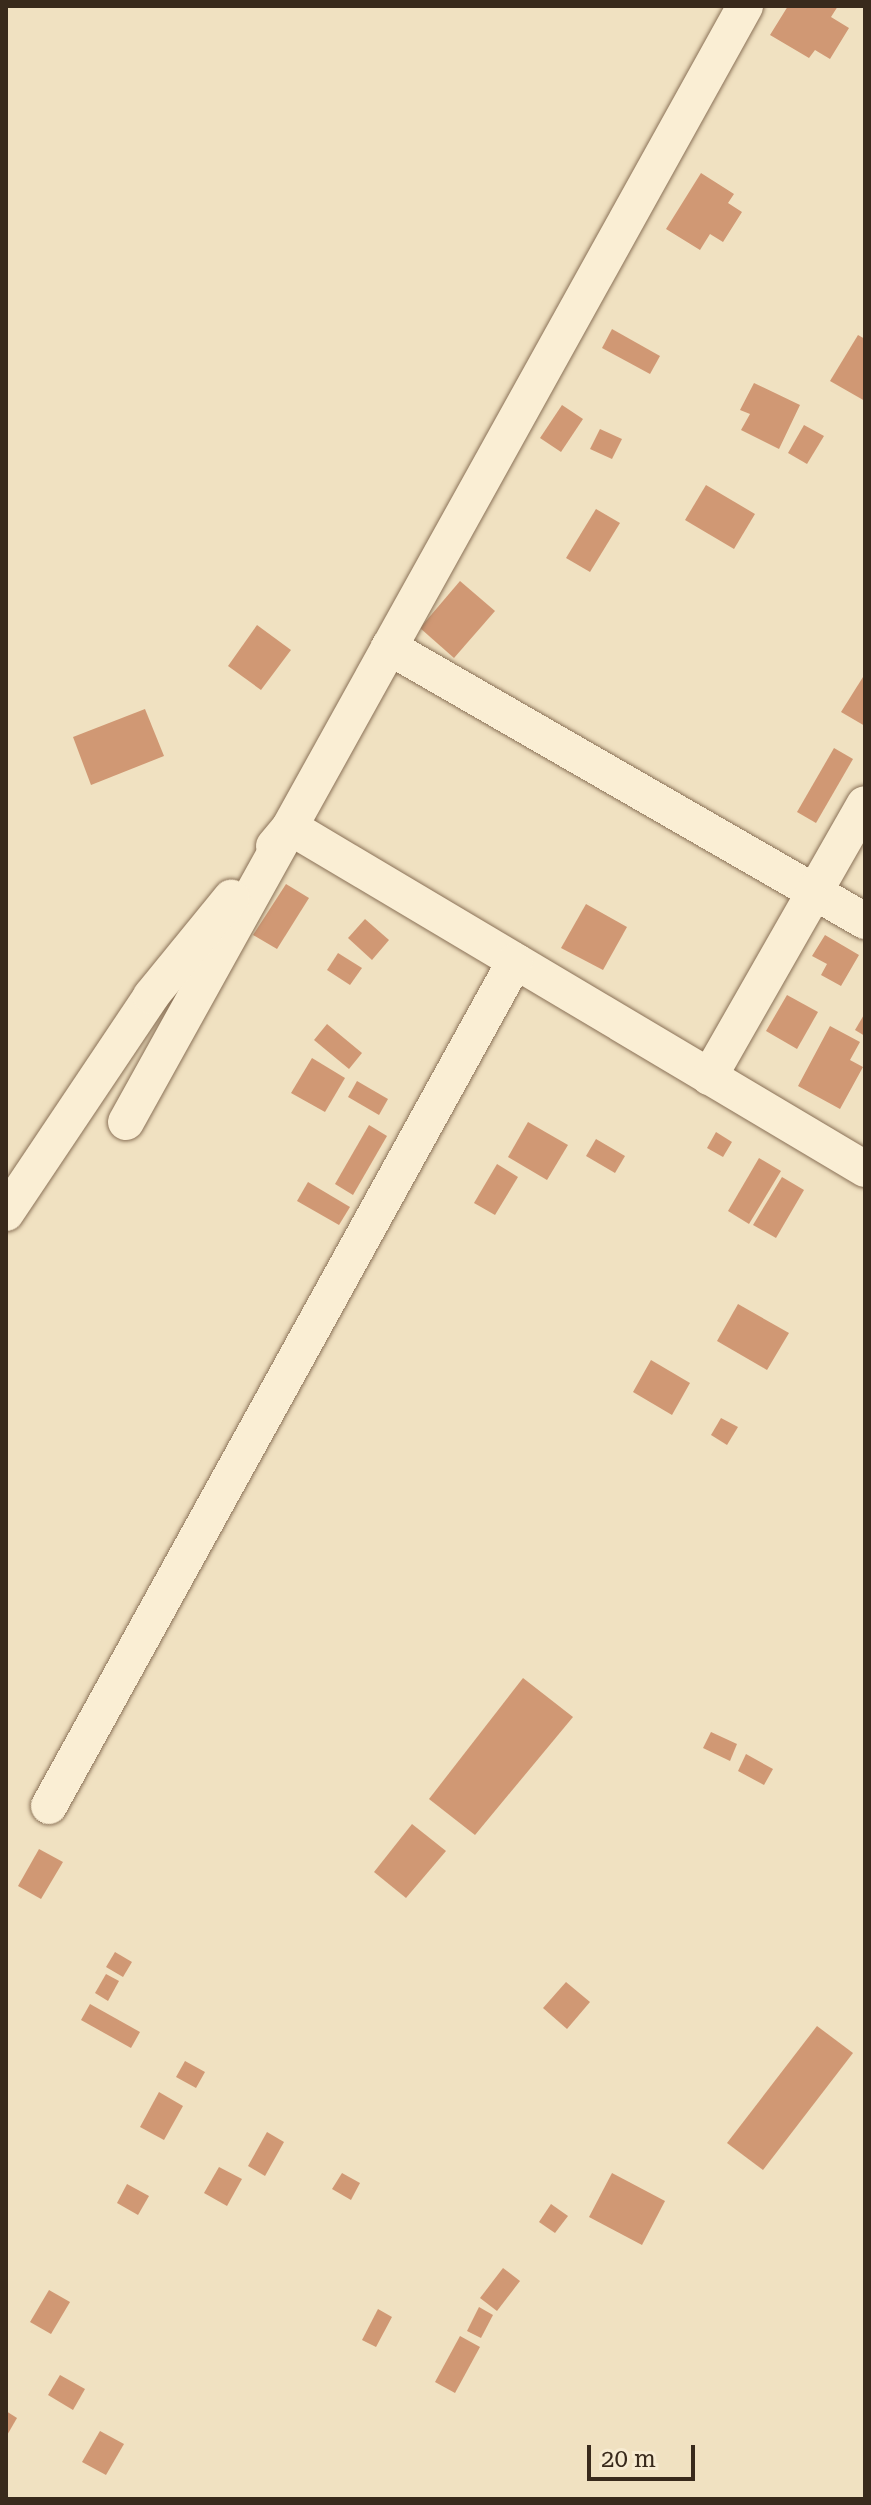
<!DOCTYPE html>
<html>
<head>
<meta charset="utf-8">
<style>
  body { margin:0 }
  #map { position:relative; width:871px; height:2505px; overflow:hidden; background:#f0e1c1; font-family:"Roboto Serif",serif }
  div>[style] { position:absolute }
  .building>* { inset:0; background:#d09874 }
  .roads { filter:drop-shadow(0 0 2px #8a7157) drop-shadow(0 0 2px #8a7157) }
  .minor>* { height:36px; margin:-18px; padding:0 18px; transform-origin:18px; border-radius:18px; background:#faeed4 }
  span { translate:-50% -50%; white-space:nowrap; text-align:center; line-height:1.15; -webkit-text-stroke:8px #f7ebd1; paint-order:stroke }
  .frame { position:absolute; inset:0; border:8px solid #392a1c; pointer-events:none }
  .scale { position:absolute; left:587px; top:2445px; width:108px; height:36px; box-sizing:border-box; border:4px solid #392a1c; border-top:0; padding-left:10px; font-size:24px; line-height:28px; white-space:nowrap; color:#392a1c; -webkit-text-stroke:6px #f7ebd1; paint-order:stroke }
</style>
</head>
<body>
<div id="map">
  <div class="building">
    <i style="clip-path:polygon(788px 6px,838px 6px,831px 17px,849px 28px,830px 59px,815px 50px,809px 58px,770px 35px)"></i>
    <i style="clip-path:polygon(701px 173px,734px 194px,728px 203px,742px 212px,723px 242px,710px 234px,700px 250px,666px 229px)"></i>
    <i style="clip-path:polygon(612px 329px,660px 356px,650px 374px,602px 348px)"></i>
    <i style="clip-path:polygon(858px 335px,865px 339px,865px 401px,830px 381px)"></i>
    <i style="clip-path:polygon(754px 383px,800px 405px,779px 449px,741px 430px,750px 414px,740px 410px)"></i>
    <i style="clip-path:polygon(562px 405px,583px 419px,561px 452px,540px 438px)"></i>
    <i style="clip-path:polygon(804px 425px,824px 436px,807px 464px,788px 453px)"></i>
    <i style="clip-path:polygon(600px 429px,622px 439px,612px 459px,590px 449px)"></i>
    <i style="clip-path:polygon(706px 485px,755px 514px,734px 549px,685px 520px)"></i>
    <i style="clip-path:polygon(596px 509px,620px 523px,590px 572px,566px 558px)"></i>
    <i style="clip-path:polygon(460px 581px,495px 611px,454px 658px,420px 628px)"></i>
    <i style="clip-path:polygon(257px 625px,291px 650px,261px 690px,228px 666px)"></i>
    <i style="clip-path:polygon(863px 677px,865px 678px,865px 726px,841px 712px)"></i>
    <i style="clip-path:polygon(145px 709px,164px 756px,91px 785px,73px 737px)"></i>
    <i style="clip-path:polygon(834px 748px,853px 759px,816px 823px,797px 812px)"></i>
    <i style="clip-path:polygon(286px 884px,309px 898px,277px 949px,253px 935px)"></i>
    <i style="clip-path:polygon(586px 904px,627px 927px,603px 970px,561px 948px)"></i>
    <i style="clip-path:polygon(365px 919px,389px 940px,372px 960px,348px 938px)"></i>
    <i style="clip-path:polygon(825px 935px,859px 955px,841px 986px,821px 975px,827px 964px,812px 956px)"></i>
    <i style="clip-path:polygon(338px 953px,362px 968px,350px 985px,327px 970px)"></i>
    <i style="clip-path:polygon(787px 995px,818px 1012px,797px 1049px,766px 1031px)"></i>
    <i style="clip-path:polygon(865px 1013px,865px 1036px,855px 1030px)"></i>
    <i style="clip-path:polygon(327px 1024px,362px 1053px,349px 1069px,314px 1040px)"></i>
    <i style="clip-path:polygon(830px 1026px,860px 1042px,850px 1060px,863px 1067px,840px 1109px,798px 1086px)"></i>
    <i style="clip-path:polygon(312px 1058px,345px 1078px,325px 1112px,291px 1093px)"></i>
    <i style="clip-path:polygon(357px 1081px,388px 1099px,379px 1115px,348px 1097px)"></i>
    <i style="clip-path:polygon(528px 1122px,568px 1145px,547px 1180px,508px 1157px)"></i>
    <i style="clip-path:polygon(369px 1125px,387px 1136px,353px 1195px,335px 1184px)"></i>
    <i style="clip-path:polygon(716px 1132px,732px 1142px,723px 1157px,707px 1148px)"></i>
    <i style="clip-path:polygon(596px 1139px,625px 1156px,615px 1173px,586px 1156px)"></i>
    <i style="clip-path:polygon(759px 1158px,781px 1171px,749px 1224px,728px 1211px)"></i>
    <i style="clip-path:polygon(497px 1164px,518px 1177px,495px 1215px,474px 1203px)"></i>
    <i style="clip-path:polygon(782px 1177px,804px 1190px,776px 1238px,753px 1225px)"></i>
    <i style="clip-path:polygon(308px 1182px,350px 1207px,339px 1225px,297px 1201px)"></i>
    <i style="clip-path:polygon(738px 1304px,789px 1333px,767px 1370px,717px 1341px)"></i>
    <i style="clip-path:polygon(651px 1360px,690px 1383px,672px 1415px,633px 1392px)"></i>
    <i style="clip-path:polygon(721px 1418px,738px 1427px,727px 1445px,711px 1435px)"></i>
    <i style="clip-path:polygon(523px 1678px,573px 1717px,475px 1835px,429px 1799px)"></i>
    <i style="clip-path:polygon(711px 1732px,737px 1744px,730px 1761px,703px 1748px)"></i>
    <i style="clip-path:polygon(746px 1754px,773px 1769px,764px 1785px,738px 1771px)"></i>
    <i style="clip-path:polygon(412px 1824px,446px 1851px,406px 1898px,374px 1872px)"></i>
    <i style="clip-path:polygon(39px 1849px,63px 1862px,41px 1899px,18px 1886px)"></i>
    <i style="clip-path:polygon(115px 1952px,132px 1962px,123px 1977px,106px 1967px)"></i>
    <i style="clip-path:polygon(106px 1974px,119px 1981px,108px 2001px,95px 1993px)"></i>
    <i style="clip-path:polygon(566px 1982px,590px 2002px,567px 2029px,543px 2008px)"></i>
    <i style="clip-path:polygon(90px 2004px,140px 2032px,131px 2048px,81px 2020px)"></i>
    <i style="clip-path:polygon(817px 2026px,853px 2053px,763px 2170px,727px 2143px)"></i>
    <i style="clip-path:polygon(185px 2061px,205px 2072px,196px 2088px,176px 2077px)"></i>
    <i style="clip-path:polygon(159px 2092px,183px 2106px,164px 2140px,140px 2127px)"></i>
    <i style="clip-path:polygon(267px 2132px,284px 2142px,265px 2176px,248px 2166px)"></i>
    <i style="clip-path:polygon(219px 2167px,242px 2179px,227px 2206px,204px 2193px)"></i>
    <i style="clip-path:polygon(342px 2173px,360px 2183px,351px 2200px,332px 2189px)"></i>
    <i style="clip-path:polygon(612px 2173px,665px 2201px,642px 2245px,589px 2217px)"></i>
    <i style="clip-path:polygon(127px 2184px,149px 2196px,138px 2215px,117px 2203px)"></i>
    <i style="clip-path:polygon(551px 2204px,568px 2216px,555px 2233px,539px 2222px)"></i>
    <i style="clip-path:polygon(503px 2268px,520px 2281px,497px 2311px,480px 2298px)"></i>
    <i style="clip-path:polygon(49px 2290px,70px 2302px,51px 2334px,30px 2322px)"></i>
    <i style="clip-path:polygon(479px 2307px,493px 2315px,481px 2338px,467px 2331px)"></i>
    <i style="clip-path:polygon(378px 2309px,392px 2317px,376px 2347px,362px 2340px)"></i>
    <i style="clip-path:polygon(460px 2336px,480px 2347px,455px 2393px,435px 2382px)"></i>
    <i style="clip-path:polygon(60px 2375px,85px 2389px,73px 2410px,48px 2395px)"></i>
    <i style="clip-path:polygon(6px 2411px,17px 2418px,6px 2437px)"></i>
    <i style="clip-path:polygon(100px 2431px,124px 2444px,106px 2475px,82px 2462px)"></i>
  </div>
  <div class="roads">
    <div class="minor">
      <i style="left:389px;top:647px;width:549px;rotate:29.93deg"></i>
      <i style="left:274px;top:846px;width:25px;rotate:-50deg"></i>
      <i style="left:290px;top:827px;width:669px;rotate:30.74deg"></i>
      <i style="left:709px;top:1077px;width:314px;rotate:-60.3deg"></i>
      <i style="left:126px;top:1122px;width:1276px;rotate:-60.98deg"></i>
      <i style="left:6px;top:1213px;width:261px;rotate:-56.2deg"></i>
      <i style="left:151px;top:996px;width:127px;rotate:-50.8deg"></i>
      <i style="left:49px;top:1806px;width:965px;rotate:-61.12deg"></i>
    </div>
  </div>
  <div class="frame"></div>
  <div class="scale">20 m</div>
</div>
</body>
</html>
